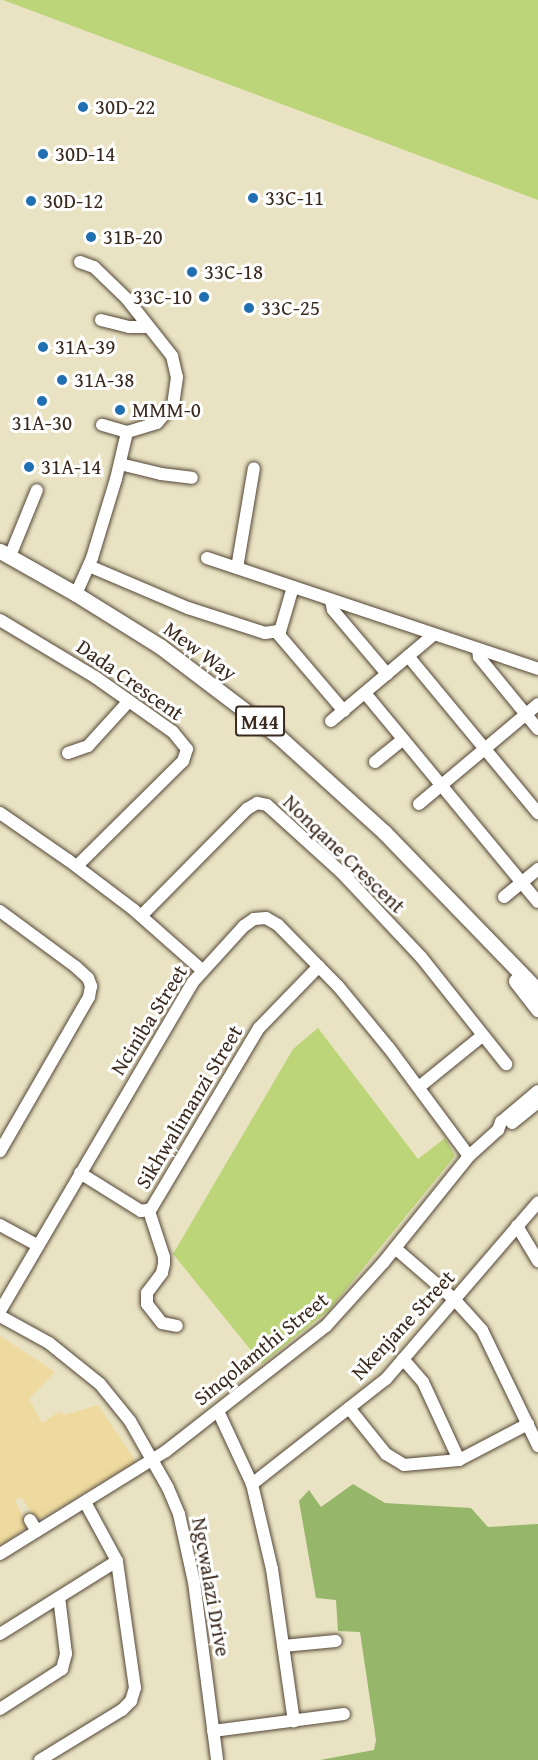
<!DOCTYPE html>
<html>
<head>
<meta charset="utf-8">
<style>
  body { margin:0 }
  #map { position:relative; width:538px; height:1760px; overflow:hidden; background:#e9e3c3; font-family:"Gentium Book Plus",serif }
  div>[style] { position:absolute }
  .green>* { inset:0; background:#bdd579 }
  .forest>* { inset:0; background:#96b669 }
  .sand>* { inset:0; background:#eeda9e }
  .roads { filter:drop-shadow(0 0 2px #554637) drop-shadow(0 0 2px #554637) }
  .minor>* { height:12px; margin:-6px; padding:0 6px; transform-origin:6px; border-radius:6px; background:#fff }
  .major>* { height:15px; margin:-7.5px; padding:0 7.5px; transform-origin:7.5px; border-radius:7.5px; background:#fff }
  .dots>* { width:16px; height:16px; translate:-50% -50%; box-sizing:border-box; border:3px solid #fff; border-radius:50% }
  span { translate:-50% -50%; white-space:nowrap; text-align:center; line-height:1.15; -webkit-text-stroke:6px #fff; paint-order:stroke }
  .shield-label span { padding:2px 4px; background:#fff; border:2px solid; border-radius:4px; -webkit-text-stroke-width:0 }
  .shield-label { font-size:20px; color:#3b2a1e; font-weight:700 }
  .poi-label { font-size:21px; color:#3b2a1e }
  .left { translate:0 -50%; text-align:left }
  .right { translate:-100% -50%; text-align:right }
  .street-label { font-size:21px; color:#3b2a1e }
</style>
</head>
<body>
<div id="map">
  <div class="green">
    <i style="clip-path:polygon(3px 0,538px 0,538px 200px)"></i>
    <i style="clip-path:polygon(318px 1028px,418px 1159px,445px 1138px,455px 1156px,329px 1310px,262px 1364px,173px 1254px,293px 1049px)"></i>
  </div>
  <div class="forest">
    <i style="clip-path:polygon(353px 1484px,385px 1503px,471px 1508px,488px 1527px,538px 1524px,538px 1760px,320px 1760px,374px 1750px,376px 1740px,360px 1632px,338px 1631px,336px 1600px,316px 1598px,299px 1501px,309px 1490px,321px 1507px)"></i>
  </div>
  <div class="sand">
    <i style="clip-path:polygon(0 1336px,55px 1372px,29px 1399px,42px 1423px,60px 1411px,64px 1415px,98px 1405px,133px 1457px,134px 1463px,40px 1519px,34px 1516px,21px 1497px,15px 1501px,25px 1521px,25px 1528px,0 1546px)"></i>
  </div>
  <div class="roads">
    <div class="minor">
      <i style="left:80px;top:262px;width:15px;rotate:20deg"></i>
      <i style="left:94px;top:267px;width:46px;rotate:44.1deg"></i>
      <i style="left:127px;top:299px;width:73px;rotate:51.7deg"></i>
      <i style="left:172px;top:356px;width:22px;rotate:77deg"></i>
      <i style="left:177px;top:377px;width:28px;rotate:98deg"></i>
      <i style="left:173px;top:405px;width:24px;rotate:132deg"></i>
      <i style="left:157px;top:423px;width:31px;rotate:163deg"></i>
      <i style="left:127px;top:432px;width:26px;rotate:-164deg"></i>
      <i style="left:101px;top:320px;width:29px;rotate:14deg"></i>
      <i style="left:129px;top:327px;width:17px"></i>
      <i style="left:120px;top:464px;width:42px;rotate:13.7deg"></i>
      <i style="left:161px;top:474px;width:31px;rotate:7deg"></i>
      <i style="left:10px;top:556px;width:71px;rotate:-67.8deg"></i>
      <i style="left:207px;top:558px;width:349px;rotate:18.5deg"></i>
      <i style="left:89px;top:566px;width:108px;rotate:23deg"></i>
      <i style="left:188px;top:608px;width:81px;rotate:18deg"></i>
      <i style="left:265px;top:633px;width:13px;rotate:-9deg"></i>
      <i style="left:237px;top:568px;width:101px;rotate:-80.4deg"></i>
      <i style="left:293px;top:587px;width:50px;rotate:106.3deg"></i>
      <i style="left:279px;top:635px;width:100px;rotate:49.5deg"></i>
      <i style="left:76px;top:594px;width:39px;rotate:-66deg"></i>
      <i style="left:92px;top:558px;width:83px;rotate:-73.1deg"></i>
      <i style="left:116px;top:479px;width:48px;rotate:-76.8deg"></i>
      <i style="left:331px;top:601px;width:9px;rotate:77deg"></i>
      <i style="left:333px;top:610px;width:84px;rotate:49.8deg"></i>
      <i style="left:0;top:620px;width:111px;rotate:31deg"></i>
      <i style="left:95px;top:677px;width:95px;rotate:35.2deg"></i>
      <i style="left:173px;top:732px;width:22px;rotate:51deg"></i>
      <i style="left:187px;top:749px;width:13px;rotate:108deg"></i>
      <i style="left:183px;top:761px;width:149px;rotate:135.3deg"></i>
      <i style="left:478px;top:650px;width:7px;rotate:82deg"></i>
      <i style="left:479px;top:657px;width:93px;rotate:50.7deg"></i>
      <i style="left:408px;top:656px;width:204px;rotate:50.4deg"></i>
      <i style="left:365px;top:693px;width:271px;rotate:50.4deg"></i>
      <i style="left:331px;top:721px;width:133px;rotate:-40.1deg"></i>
      <i style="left:68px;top:753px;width:21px;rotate:-19deg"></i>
      <i style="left:88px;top:746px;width:61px;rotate:-47.7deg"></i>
      <i style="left:375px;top:762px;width:36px;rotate:-39deg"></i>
      <i style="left:419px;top:804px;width:155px;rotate:-40deg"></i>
      <i style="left:0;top:813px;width:83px;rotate:34.7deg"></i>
      <i style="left:68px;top:860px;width:83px;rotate:37.1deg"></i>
      <i style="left:134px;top:910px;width:91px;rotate:41.4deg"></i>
      <i style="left:504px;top:897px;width:44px;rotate:-39.5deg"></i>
      <i style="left:0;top:911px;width:94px;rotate:36.4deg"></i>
      <i style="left:76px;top:967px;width:16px;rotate:43deg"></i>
      <i style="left:88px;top:978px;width:9px;rotate:69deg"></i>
      <i style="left:91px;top:986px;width:11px;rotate:100deg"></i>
      <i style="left:89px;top:997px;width:178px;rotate:120deg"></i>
      <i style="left:141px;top:916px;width:151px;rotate:-45.3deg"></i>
      <i style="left:247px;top:809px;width:12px;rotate:-31deg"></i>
      <i style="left:257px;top:803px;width:10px;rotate:11deg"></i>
      <i style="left:267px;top:805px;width:101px;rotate:42.2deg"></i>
      <i style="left:342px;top:873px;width:115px;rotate:46.8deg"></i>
      <i style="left:421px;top:957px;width:137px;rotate:51.5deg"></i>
      <i style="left:419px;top:1087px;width:81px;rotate:-39deg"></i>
      <i style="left:512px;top:1123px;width:33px;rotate:-39deg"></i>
      <i style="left:80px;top:1173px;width:72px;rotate:31.9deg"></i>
      <i style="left:141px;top:1211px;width:10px;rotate:-11deg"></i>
      <i style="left:151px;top:1209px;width:211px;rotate:-59.2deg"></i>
      <i style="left:259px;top:1028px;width:86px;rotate:-45.9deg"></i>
      <i style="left:149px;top:1211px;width:48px;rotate:71.9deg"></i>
      <i style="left:164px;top:1257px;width:7px;rotate:90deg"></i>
      <i style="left:164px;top:1264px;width:9px;rotate:103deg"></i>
      <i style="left:162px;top:1273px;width:25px;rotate:127deg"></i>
      <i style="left:147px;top:1293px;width:11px;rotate:90deg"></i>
      <i style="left:147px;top:1304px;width:24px;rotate:52deg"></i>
      <i style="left:162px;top:1323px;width:15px;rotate:11deg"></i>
      <i style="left:0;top:1225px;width:42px;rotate:28.4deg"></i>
      <i style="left:517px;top:1226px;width:41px;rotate:59deg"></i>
      <i style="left:395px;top:1248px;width:79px;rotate:40.9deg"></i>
      <i style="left:455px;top:1300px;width:40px;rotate:48deg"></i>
      <i style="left:482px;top:1330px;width:129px;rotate:64.2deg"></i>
      <i style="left:0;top:1311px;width:381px;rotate:-59.6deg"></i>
      <i style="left:193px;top:982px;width:76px;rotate:-47.7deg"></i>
      <i style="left:244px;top:926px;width:12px;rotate:-35deg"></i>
      <i style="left:254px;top:919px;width:12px;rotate:-5deg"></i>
      <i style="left:266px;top:918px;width:14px;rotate:30deg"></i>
      <i style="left:278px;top:925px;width:86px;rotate:45.5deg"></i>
      <i style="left:338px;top:986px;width:80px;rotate:50.6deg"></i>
      <i style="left:389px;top:1048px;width:134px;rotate:53.5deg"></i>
      <i style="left:0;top:1316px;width:56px;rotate:28.9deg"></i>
      <i style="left:49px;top:1343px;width:65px;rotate:38.8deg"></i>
      <i style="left:100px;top:1384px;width:48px;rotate:51deg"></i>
      <i style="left:130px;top:1421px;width:77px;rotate:60.4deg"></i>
      <i style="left:168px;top:1488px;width:28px;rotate:67deg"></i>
      <i style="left:179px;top:1514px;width:70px;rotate:77.6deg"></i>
      <i style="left:194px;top:1582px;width:179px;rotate:82.6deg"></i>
      <i style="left:403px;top:1359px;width:30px;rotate:49deg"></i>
      <i style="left:423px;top:1382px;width:86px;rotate:65.2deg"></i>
      <i style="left:349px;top:1408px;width:59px;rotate:51.2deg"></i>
      <i style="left:386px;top:1454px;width:21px;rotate:31deg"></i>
      <i style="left:404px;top:1465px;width:55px;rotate:-5.2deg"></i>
      <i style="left:459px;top:1460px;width:78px;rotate:-27.6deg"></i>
      <i style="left:218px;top:1411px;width:81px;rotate:65deg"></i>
      <i style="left:252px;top:1484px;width:87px;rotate:76.8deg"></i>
      <i style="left:272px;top:1569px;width:154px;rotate:81.8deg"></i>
      <i style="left:252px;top:1484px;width:170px;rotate:-38.1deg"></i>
      <i style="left:386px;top:1379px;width:233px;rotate:-49.3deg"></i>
      <i style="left:30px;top:1520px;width:13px;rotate:58deg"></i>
      <i style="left:0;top:1554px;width:195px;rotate:-31.8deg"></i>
      <i style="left:166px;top:1451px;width:203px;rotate:-38deg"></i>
      <i style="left:326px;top:1326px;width:85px;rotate:-47.9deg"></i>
      <i style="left:383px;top:1263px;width:137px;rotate:-51.2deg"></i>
      <i style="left:469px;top:1156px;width:39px;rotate:-42deg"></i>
      <i style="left:498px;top:1130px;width:9px;rotate:-69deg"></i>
      <i style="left:501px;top:1122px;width:48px;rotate:-40deg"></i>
      <i style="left:0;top:1634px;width:138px;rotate:-32deg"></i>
      <i style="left:283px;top:1646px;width:53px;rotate:-5.4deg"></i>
      <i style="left:0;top:1709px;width:74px;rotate:-32.8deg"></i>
      <i style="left:62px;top:1669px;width:16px;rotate:-75deg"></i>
      <i style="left:66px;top:1654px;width:57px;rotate:-97deg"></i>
      <i style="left:213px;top:1731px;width:132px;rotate:-7.4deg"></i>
      <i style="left:40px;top:1760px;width:96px;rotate:-31.4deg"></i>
      <i style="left:122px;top:1710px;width:13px;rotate:-45deg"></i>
      <i style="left:131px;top:1701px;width:14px;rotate:-73deg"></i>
      <i style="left:135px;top:1688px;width:128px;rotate:-98.1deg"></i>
      <i style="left:117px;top:1561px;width:67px;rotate:-118.5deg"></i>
    </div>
    <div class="major">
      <i style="left:0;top:551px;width:87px;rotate:29.5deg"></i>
      <i style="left:76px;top:594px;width:100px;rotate:31.9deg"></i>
      <i style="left:161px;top:647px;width:146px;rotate:37.2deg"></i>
      <i style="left:277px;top:735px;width:144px;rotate:42.2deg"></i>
      <i style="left:384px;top:832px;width:221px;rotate:45.9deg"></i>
      <i style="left:516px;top:981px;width:36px;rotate:52deg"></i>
    </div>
  </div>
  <div class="dots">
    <i style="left:83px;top:107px;background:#1f6fb2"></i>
    <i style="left:43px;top:154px;background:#1f6fb2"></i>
    <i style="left:253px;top:198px;background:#1f6fb2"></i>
    <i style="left:31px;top:201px;background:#1f6fb2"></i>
    <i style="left:91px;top:237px;background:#1f6fb2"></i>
    <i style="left:192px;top:272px;background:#1f6fb2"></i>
    <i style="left:204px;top:297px;background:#1f6fb2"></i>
    <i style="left:249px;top:308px;background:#1f6fb2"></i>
    <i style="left:43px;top:347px;background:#1f6fb2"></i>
    <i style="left:62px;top:380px;background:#1f6fb2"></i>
    <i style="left:42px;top:401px;background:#1f6fb2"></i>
    <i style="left:120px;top:410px;background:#1f6fb2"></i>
    <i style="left:29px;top:467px;background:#1f6fb2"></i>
  </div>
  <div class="shield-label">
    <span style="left:260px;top:721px">M44</span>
  </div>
  <div class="poi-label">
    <span class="left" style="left:95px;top:107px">30D-22</span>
    <span class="left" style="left:55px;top:154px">30D-14</span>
    <span class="left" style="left:265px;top:198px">33C-11</span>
    <span class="left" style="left:43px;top:201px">30D-12</span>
    <span class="left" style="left:103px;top:237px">31B-20</span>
    <span class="left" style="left:204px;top:272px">33C-18</span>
    <span class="right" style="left:192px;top:297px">33C-10</span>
    <span class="left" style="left:261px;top:308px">33C-25</span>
    <span class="left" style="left:55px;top:347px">31A-39</span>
    <span class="left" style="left:74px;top:380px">31A-38</span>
    <span class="left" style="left:132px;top:410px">MMM-0</span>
    <span style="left:42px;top:423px">31A-30</span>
    <span class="left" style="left:41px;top:467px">31A-14</span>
  </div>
  <div class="street-label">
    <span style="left:200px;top:651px;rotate:36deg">Mew Way</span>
    <span style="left:130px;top:680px;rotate:35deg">Dada Crescent</span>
    <span style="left:344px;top:854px;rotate:44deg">Nonqane Crescent</span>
    <span style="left:149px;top:1020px;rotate:-58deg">Nciniba Street</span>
    <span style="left:189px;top:1107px;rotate:-59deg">Sikhwalimanzi Street</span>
    <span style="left:403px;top:1325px;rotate:-47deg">Nkenjane Street</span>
    <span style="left:261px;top:1349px;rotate:-39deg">Sinqolamthi Street</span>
    <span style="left:211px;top:1587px;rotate:80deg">Ngcwalazi Drive</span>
  </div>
</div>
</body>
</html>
